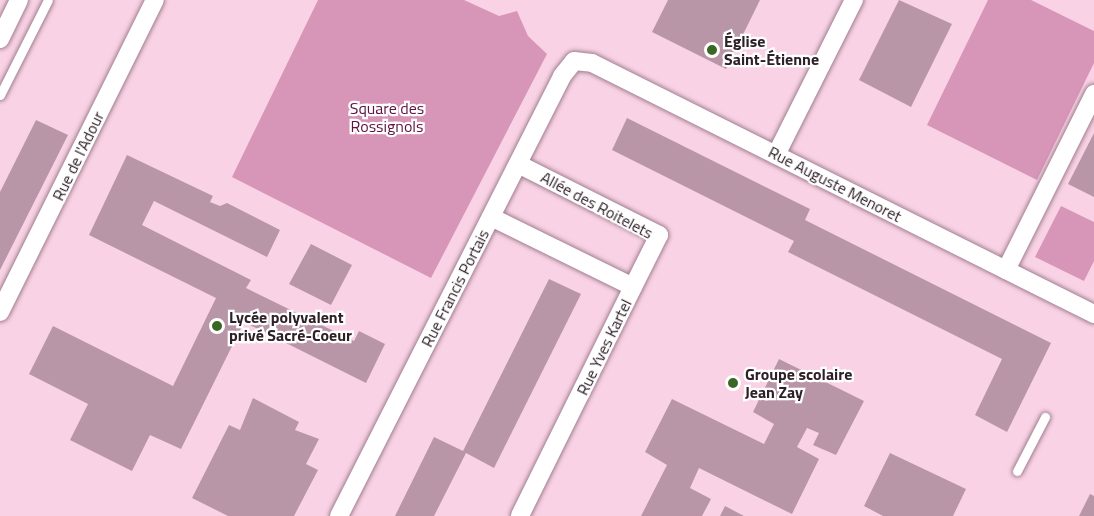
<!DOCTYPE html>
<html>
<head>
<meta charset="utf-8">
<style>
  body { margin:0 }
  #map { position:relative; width:1094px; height:516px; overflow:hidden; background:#f9d3e5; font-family:"Titillium Web",sans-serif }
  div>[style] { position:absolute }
  .green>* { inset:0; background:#d796b7 }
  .building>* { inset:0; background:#b996a7 }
  .roads { filter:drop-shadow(0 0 2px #a07e8f) drop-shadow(0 0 2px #a07e8f) }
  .service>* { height:9px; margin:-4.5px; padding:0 4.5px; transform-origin:4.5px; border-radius:4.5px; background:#fff }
  .minor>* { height:18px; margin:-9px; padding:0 9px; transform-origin:9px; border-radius:9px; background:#fff }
  .dots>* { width:16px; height:16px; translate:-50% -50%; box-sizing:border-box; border:3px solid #fff; border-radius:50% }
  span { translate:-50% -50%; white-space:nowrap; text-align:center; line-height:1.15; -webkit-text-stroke:4.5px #fff; paint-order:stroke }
  .poi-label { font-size:16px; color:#2e2027; font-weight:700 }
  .left { translate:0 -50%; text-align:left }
  .park-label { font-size:16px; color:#5e1242 }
  .street-label { font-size:16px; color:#2e2027 }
</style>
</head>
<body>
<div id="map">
  <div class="green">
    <i style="clip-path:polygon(318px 0,464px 0,499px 16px,517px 11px,528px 36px,547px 54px,431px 278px,232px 177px)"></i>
    <i style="clip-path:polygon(988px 0,1031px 0,1094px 31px,1094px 63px,1037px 180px,927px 125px)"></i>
    <i style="clip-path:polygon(1061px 206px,1094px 222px,1094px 261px,1084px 281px,1035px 257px)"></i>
  </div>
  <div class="building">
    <i style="clip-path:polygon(668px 0,760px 0,726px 69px,652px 32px)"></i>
    <i style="clip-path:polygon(899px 0,952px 24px,911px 107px,859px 80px)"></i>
    <i style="clip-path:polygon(627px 118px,810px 209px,805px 220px,1051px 343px,1007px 432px,975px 415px,1002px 359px,788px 252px,794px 241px,612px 150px)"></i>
    <i style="clip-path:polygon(36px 120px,68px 135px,0 270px,0 192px)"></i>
    <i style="clip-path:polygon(1094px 133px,1094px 197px,1068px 184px)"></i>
    <i style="clip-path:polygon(127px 155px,213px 196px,210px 202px,220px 206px,227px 203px,280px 230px,267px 257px,154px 201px,142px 225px,251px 280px,246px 288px,354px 341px,359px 331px,385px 344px,366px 383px,244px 322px,181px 449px,150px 435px,132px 471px,70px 440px,88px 404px,29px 374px,53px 326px,173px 386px,216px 298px,89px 235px)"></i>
    <i style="clip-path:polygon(311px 244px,352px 265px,331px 305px,289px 284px)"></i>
    <i style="clip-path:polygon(549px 279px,581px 294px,494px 468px,466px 453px,434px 516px,395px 516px,434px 437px,463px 451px)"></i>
    <i style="clip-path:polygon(779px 359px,864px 401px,836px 455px,813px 445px,819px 433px,807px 428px,797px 447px,819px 459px,792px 514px,699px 468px,690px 488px,711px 499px,702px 516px,641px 516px,667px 465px,645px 452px,672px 399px,764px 444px,774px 424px,753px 412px)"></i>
    <i style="clip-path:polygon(253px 398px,299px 422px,295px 430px,319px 439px,306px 464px,318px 470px,294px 516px,228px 516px,192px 498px,229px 425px,240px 430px)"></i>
    <i style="clip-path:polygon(890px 453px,966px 489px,953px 516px,883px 516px,864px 506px)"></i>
    <i style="clip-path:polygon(1090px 494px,1094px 496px,1094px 516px,1079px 516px)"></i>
    <i style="clip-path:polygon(725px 506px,744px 516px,720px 516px)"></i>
  </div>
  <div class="roads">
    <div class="service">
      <i style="left:0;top:95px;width:106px;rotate:-63.2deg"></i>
      <i style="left:1017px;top:471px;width:61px;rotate:-62.6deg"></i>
    </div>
    <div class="minor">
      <i style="left:0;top:39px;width:43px;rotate:-64deg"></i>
      <i style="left:776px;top:155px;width:174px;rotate:-63.3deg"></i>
      <i style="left:518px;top:164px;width:158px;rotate:26.7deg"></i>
      <i style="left:659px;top:235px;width:58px;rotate:116.6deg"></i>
      <i style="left:491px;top:217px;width:158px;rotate:26.2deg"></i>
      <i style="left:633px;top:287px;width:255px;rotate:116.3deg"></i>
      <i style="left:1006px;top:270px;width:197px;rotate:-63.4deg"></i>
      <i style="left:0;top:312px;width:348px;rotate:-63.6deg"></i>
      <i style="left:339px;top:516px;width:493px;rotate:-63.1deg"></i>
      <i style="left:562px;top:76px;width:19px;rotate:-51deg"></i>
      <i style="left:574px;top:61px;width:18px;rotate:6deg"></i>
      <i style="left:592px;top:63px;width:561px;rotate:26.57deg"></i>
    </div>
  </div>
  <div class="dots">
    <i style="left:712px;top:50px;background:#3a6726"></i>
    <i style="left:217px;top:326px;background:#3a6726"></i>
    <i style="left:733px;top:383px;background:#3a6726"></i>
  </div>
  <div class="poi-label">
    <span class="left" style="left:724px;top:50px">Église<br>Saint-Étienne</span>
    <span class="left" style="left:229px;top:326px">Lycée polyvalent<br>privé Sacré-Coeur</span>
    <span class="left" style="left:745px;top:383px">Groupe scolaire<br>Jean Zay</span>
  </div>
  <div class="park-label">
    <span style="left:387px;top:117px">Square des<br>Rossignols</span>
  </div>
  <div class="street-label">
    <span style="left:78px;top:156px;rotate:-64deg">Rue de l'Adour</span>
    <span style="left:835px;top:184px;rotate:27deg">Rue Auguste Menoret</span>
    <span style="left:597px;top:205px;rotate:28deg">Allée des Roitelets</span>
    <span style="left:455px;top:288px;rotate:-63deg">Rue Francis Portais</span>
    <span style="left:604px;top:347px;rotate:-64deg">Rue Yves Kartel</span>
  </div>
</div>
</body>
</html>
